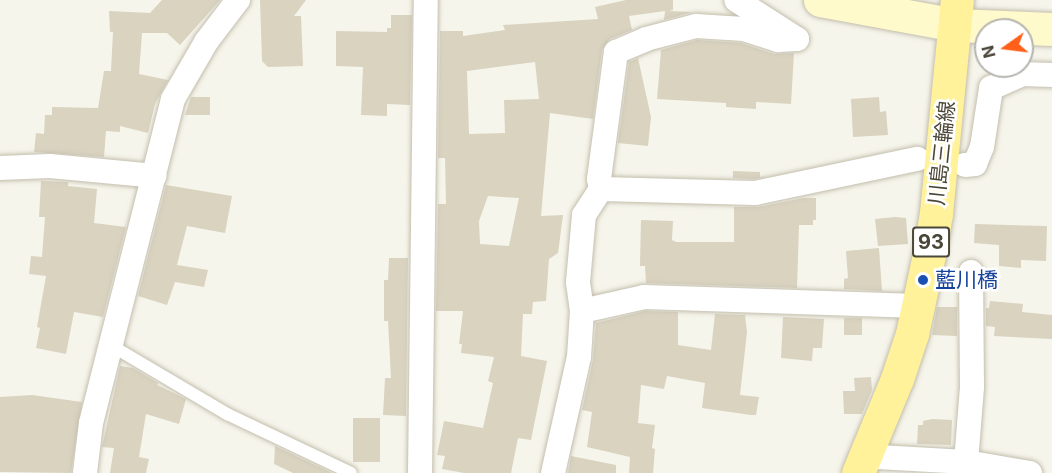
<!DOCTYPE html>
<html>
<head>
<meta charset="utf-8">
<style>
  body { margin:0 }
  #map { position:relative; width:1052px; height:473px; overflow:hidden; background:#f6f5eb; font-family:Inter,"Noto Sans JP",sans-serif }
  div>[style] { position:absolute }
  .building>* { inset:0; background:#d9d3c0 }
  .roads { filter:drop-shadow(0 0 2px #c3bead) drop-shadow(0 0 2px #c3bead) }
  .lane>* { height:12px; margin:-6px; padding:0 6px; transform-origin:6px; border-radius:6px; background:#fff }
  .street>* { height:24px; margin:-12px; padding:0 12px; transform-origin:12px; border-radius:12px; background:#fff }
  .secondary>* { height:33px; margin:-16.5px; padding:0 16.5px; transform-origin:16.5px; border-radius:16.5px; background:#fffacc }
  .primary>* { height:33px; margin:-16.5px; padding:0 16.5px; transform-origin:16.5px; border-radius:16.5px; background:#fff29b }
  .dots>* { width:16px; height:16px; translate:-50% -50%; box-sizing:border-box; border:3px solid #fff; border-radius:50% }
  span { translate:-50% -50%; white-space:nowrap; text-align:center; line-height:1.15; -webkit-text-stroke:5px #fff; paint-order:stroke }
  .shield-label span { padding:2px 4px; background:#fff; border:2px solid; border-radius:4px; -webkit-text-stroke-width:0 }
  .shield-label { font-size:20px; color:#4b4738; font-weight:700 }
  .street-label { font-size:21px; color:#4b4738 }
  .transit-label { font-size:21px; color:#164399 }
  .left { translate:0 -50%; text-align:left }
  .north { position:absolute; left:974px; top:18px; width:60px; height:60px; box-sizing:border-box; background:#fff; border:2px solid #b7b5af; border-radius:50%; rotate:256deg; font-size:16px; font-weight:700; line-height:24px; text-align:center; color:#4b4738 }
  .north::after { content:''; display:block; margin:auto; width:21px; height:27px; background:#ff5f19; clip-path:polygon(50% 0,100% 100%,50% 72%,0 100%) }
</style>
</head>
<body>
<div id="map">
  <div class="building">
    <i style="clip-path:polygon(162px 0,220px 0,180px 45px,167px 33px,142px 33px,139px 74px,168px 80px,155px 104px,148px 133px,120px 126px,120px 132px,106px 131px,104px 157px,34px 152px,36px 133px,44px 134px,45px 115px,52px 115px,52px 107px,98px 108px,104px 71px,111px 71px,113px 32px,110px 32px,109px 11px,150px 13px)"></i>
    <i style="clip-path:polygon(260px 0,306px 0,294px 16px,301px 16px,303px 66px,268px 67px,262px 61px)"></i>
    <i style="clip-path:polygon(evenodd,626px 0,673px 0,673px 10px,669px 11px,692px 12px,664px 20px,665px 11px,629px 16px,632px 30px,610px 39px,602px 50px,593px 119px,550px 113px,541px 216px,563px 215px,558px 253px,549px 259px,546px 301px,533px 302px,532px 314px,523px 314px,521px 356px,547px 361px,531px 440px,518px 438px,511px 473px,464px 473px,442px 469px,445px 456px,437px 455px,444px 421px,483px 428px,493px 383px,488px 381px,494px 357px,461px 353px,462px 344px,459px 344px,463px 311px,436px 311px,438px 204px,446px 204px,445px 158px,438px 158px,440px 31px,463px 31px,463px 36px,505px 30px,503px 25px,598px 19px,595px 7px,626px 0,535px 62px,539px 99px,504px 100px,505px 133px,469px 134px,467px 71px,535px 62px,626px 0,488px 196px,519px 198px,509px 246px,480px 244px,479px 221px,488px 196px)"></i>
    <i style="clip-path:polygon(391px 15px,412px 15px,410px 105px,387px 104px,387px 116px,361px 115px,363px 67px,336px 66px,336px 31px,387px 32px,387px 28px,391px 28px)"></i>
    <i style="clip-path:polygon(697px 40px,741px 43px,774px 54px,794px 53px,791px 104px,756px 102px,756px 109px,726px 107px,726px 103px,657px 99px,661px 50px)"></i>
    <i style="clip-path:polygon(638px 58px,651px 117px,648px 146px,618px 143px,629px 62px)"></i>
    <i style="clip-path:polygon(191px 97px,210px 97px,210px 115px,185px 115px)"></i>
    <i style="clip-path:polygon(879px 97px,880px 112px,886px 111px,888px 135px,853px 137px,851px 99px)"></i>
    <i style="clip-path:polygon(733px 171px,760px 172px,760px 177px,771px 175px,754px 179px,733px 178px)"></i>
    <i style="clip-path:polygon(41px 181px,68px 182px,68px 186px,97px 189px,94px 223px,126px 227px,103px 317px,74px 312px,66px 354px,36px 348px,40px 328px,37px 327px,46px 276px,29px 274px,31px 256px,42px 257px,45px 217px,39px 217px)"></i>
    <i style="clip-path:polygon(166px 185px,232px 196px,225px 233px,187px 226px,177px 265px,208px 270px,204px 287px,175px 282px,167px 305px,138px 296px)"></i>
    <i style="clip-path:polygon(803px 198px,816px 198px,816px 220px,813px 220px,813px 225px,799px 225px,797px 288px,646px 283px,645px 266px,640px 266px,641px 220px,673px 221px,672px 240px,676px 242px,734px 242px,734px 207px,758px 207px)"></i>
    <i style="clip-path:polygon(895px 217px,906px 218px,908px 244px,878px 246px,875px 219px)"></i>
    <i style="clip-path:polygon(975px 224px,1047px 226px,1046px 261px,1021px 260px,1021px 268px,999px 266px,999px 245px,974px 243px)"></i>
    <i style="clip-path:polygon(879px 248px,882px 291px,844px 289px,844px 279px,848px 278px,846px 251px)"></i>
    <i style="clip-path:polygon(389px 258px,408px 258px,406px 416px,383px 415px,385px 378px,391px 378px,388px 321px,384px 321px,384px 280px,388px 280px)"></i>
    <i style="clip-path:polygon(990px 301px,1023px 304px,1022px 312px,1052px 315px,1052px 339px,994px 336px,995px 327px,986px 326px,986px 308px,989px 308px)"></i>
    <i style="clip-path:polygon(937px 307px,957px 307px,957px 336px,932px 335px)"></i>
    <i style="clip-path:polygon(645px 311px,678px 312px,678px 345px,711px 350px,715px 314px,745px 315px,747px 332px,740px 395px,759px 397px,756px 415px,751px 415px,702px 408px,705px 383px,667px 376px,664px 389px,641px 385px,638px 423px,655px 425px,652px 448px,655px 449px,653px 473px,629px 473px,630px 457px,587px 447px,592px 412px,582px 410px,593px 360px,596px 323px)"></i>
    <i style="clip-path:polygon(783px 317px,824px 319px,822px 348px,813px 348px,812px 361px,781px 358px)"></i>
    <i style="clip-path:polygon(844px 318px,862px 318px,862px 335px,844px 335px)"></i>
    <i style="clip-path:polygon(120px 366px,133px 368px,158px 383px,157px 385px,186px 399px,179px 424px,146px 414px,139px 457px,149px 459px,146px 473px,110px 473px,114px 448px,102px 447px)"></i>
    <i style="clip-path:polygon(871px 377px,872px 390px,862px 414px,844px 414px,843px 391px,855px 391px,854px 378px)"></i>
    <i style="clip-path:polygon(32px 395px,82px 402px,71px 473px,0 472px,0 397px)"></i>
    <i style="clip-path:polygon(353px 418px,380px 418px,380px 462px,353px 462px)"></i>
    <i style="clip-path:polygon(932px 419px,952px 420px,951px 445px,917px 444px,918px 425px,923px 425px,923px 421px)"></i>
    <i style="clip-path:polygon(275px 446px,332px 473px,293px 473px,274px 464px)"></i>
    <i style="clip-path:polygon(571px 456px,616px 465px,616px 473px,568px 473px)"></i>
  </div>
  <div class="roads">
    <div class="lane">
      <i style="left:112px;top:346px;width:134px;rotate:30.6deg"></i>
      <i style="left:227px;top:414px;width:137px;rotate:25.4deg"></i>
    </div>
    <div class="street">
      <i style="left:965px;top:165px;width:10px;rotate:-6deg"></i>
      <i style="left:975px;top:164px;width:18px;rotate:-68deg"></i>
      <i style="left:982px;top:147px;width:60px;rotate:-81.3deg"></i>
      <i style="left:991px;top:88px;width:34px;rotate:-24deg"></i>
      <i style="left:1022px;top:74px;width:30px;rotate:2deg"></i>
      <i style="left:0;top:168px;width:50px;rotate:-2.3deg"></i>
      <i style="left:50px;top:166px;width:105px;rotate:5.4deg"></i>
      <i style="left:601px;top:189px;width:154px;rotate:1.5deg"></i>
      <i style="left:755px;top:193px;width:166px;rotate:-11.9deg"></i>
      <i style="left:582px;top:311px;width:64px;rotate:-12.7deg"></i>
      <i style="left:644px;top:297px;width:274px;rotate:1.9deg"></i>
      <i style="left:868px;top:450px;width:12px;rotate:35deg"></i>
      <i style="left:878px;top:457px;width:88px;rotate:3.3deg"></i>
      <i style="left:966px;top:462px;width:65px;rotate:9.8deg"></i>
      <i style="left:966px;top:462px;width:75px;rotate:-85.4deg"></i>
      <i style="left:972px;top:387px;width:115px;rotate:-90.5deg"></i>
      <i style="left:85px;top:473px;width:50px;rotate:-83.2deg"></i>
      <i style="left:91px;top:423px;width:334px;rotate:-75.8deg"></i>
      <i style="left:173px;top:99px;width:66px;rotate:-59.9deg"></i>
      <i style="left:206px;top:42px;width:53px;rotate:-52.7deg"></i>
      <i style="left:420px;top:473px;width:473px;rotate:-89.3deg"></i>
      <i style="left:553px;top:473px;width:119px;rotate:-77.4deg"></i>
      <i style="left:579px;top:357px;width:46px;rotate:-86.3deg"></i>
      <i style="left:582px;top:311px;width:29px;rotate:-98deg"></i>
      <i style="left:578px;top:282px;width:67px;rotate:-84.9deg"></i>
      <i style="left:584px;top:215px;width:31px;rotate:-57deg"></i>
      <i style="left:601px;top:189px;width:10px;rotate:-101deg"></i>
      <i style="left:599px;top:179px;width:128px;rotate:-82.4deg"></i>
      <i style="left:616px;top:52px;width:33px;rotate:-23deg"></i>
      <i style="left:646px;top:39px;width:52px;rotate:-14.6deg"></i>
      <i style="left:696px;top:26px;width:48px;rotate:3.6deg"></i>
      <i style="left:744px;top:29px;width:36px;rotate:18deg"></i>
      <i style="left:778px;top:40px;width:19px;rotate:-3deg"></i>
      <i style="left:797px;top:39px;width:72px;rotate:-147.4deg"></i>
    </div>
    <div class="secondary">
      <i style="left:820px;top:0;width:138px;rotate:10.4deg"></i>
      <i style="left:956px;top:25px;width:96px;rotate:2.4deg"></i>
    </div>
    <div class="primary">
      <i style="left:858px;top:473px;width:102px;rotate:-67.5deg"></i>
      <i style="left:897px;top:379px;width:47px;rotate:-71.6deg"></i>
      <i style="left:912px;top:334px;width:81px;rotate:-77.9deg"></i>
      <i style="left:929px;top:255px;width:43px;rotate:-80.5deg"></i>
      <i style="left:936px;top:213px;width:214px;rotate:-84.4deg"></i>
    </div>
  </div>
  <div class="dots">
    <i style="left:923px;top:280px;background:#1a4fb4"></i>
  </div>
  <div class="shield-label">
    <span style="left:931px;top:242px">93</span>
  </div>
  <div class="street-label">
    <span style="left:942px;top:153px;rotate:-84deg">川島三輪線</span>
  </div>
  <div class="transit-label">
    <span class="left" style="left:935px;top:280px">藍川橋</span>
  </div>
  <div class="north">N</div>
</div>
</body>
</html>
